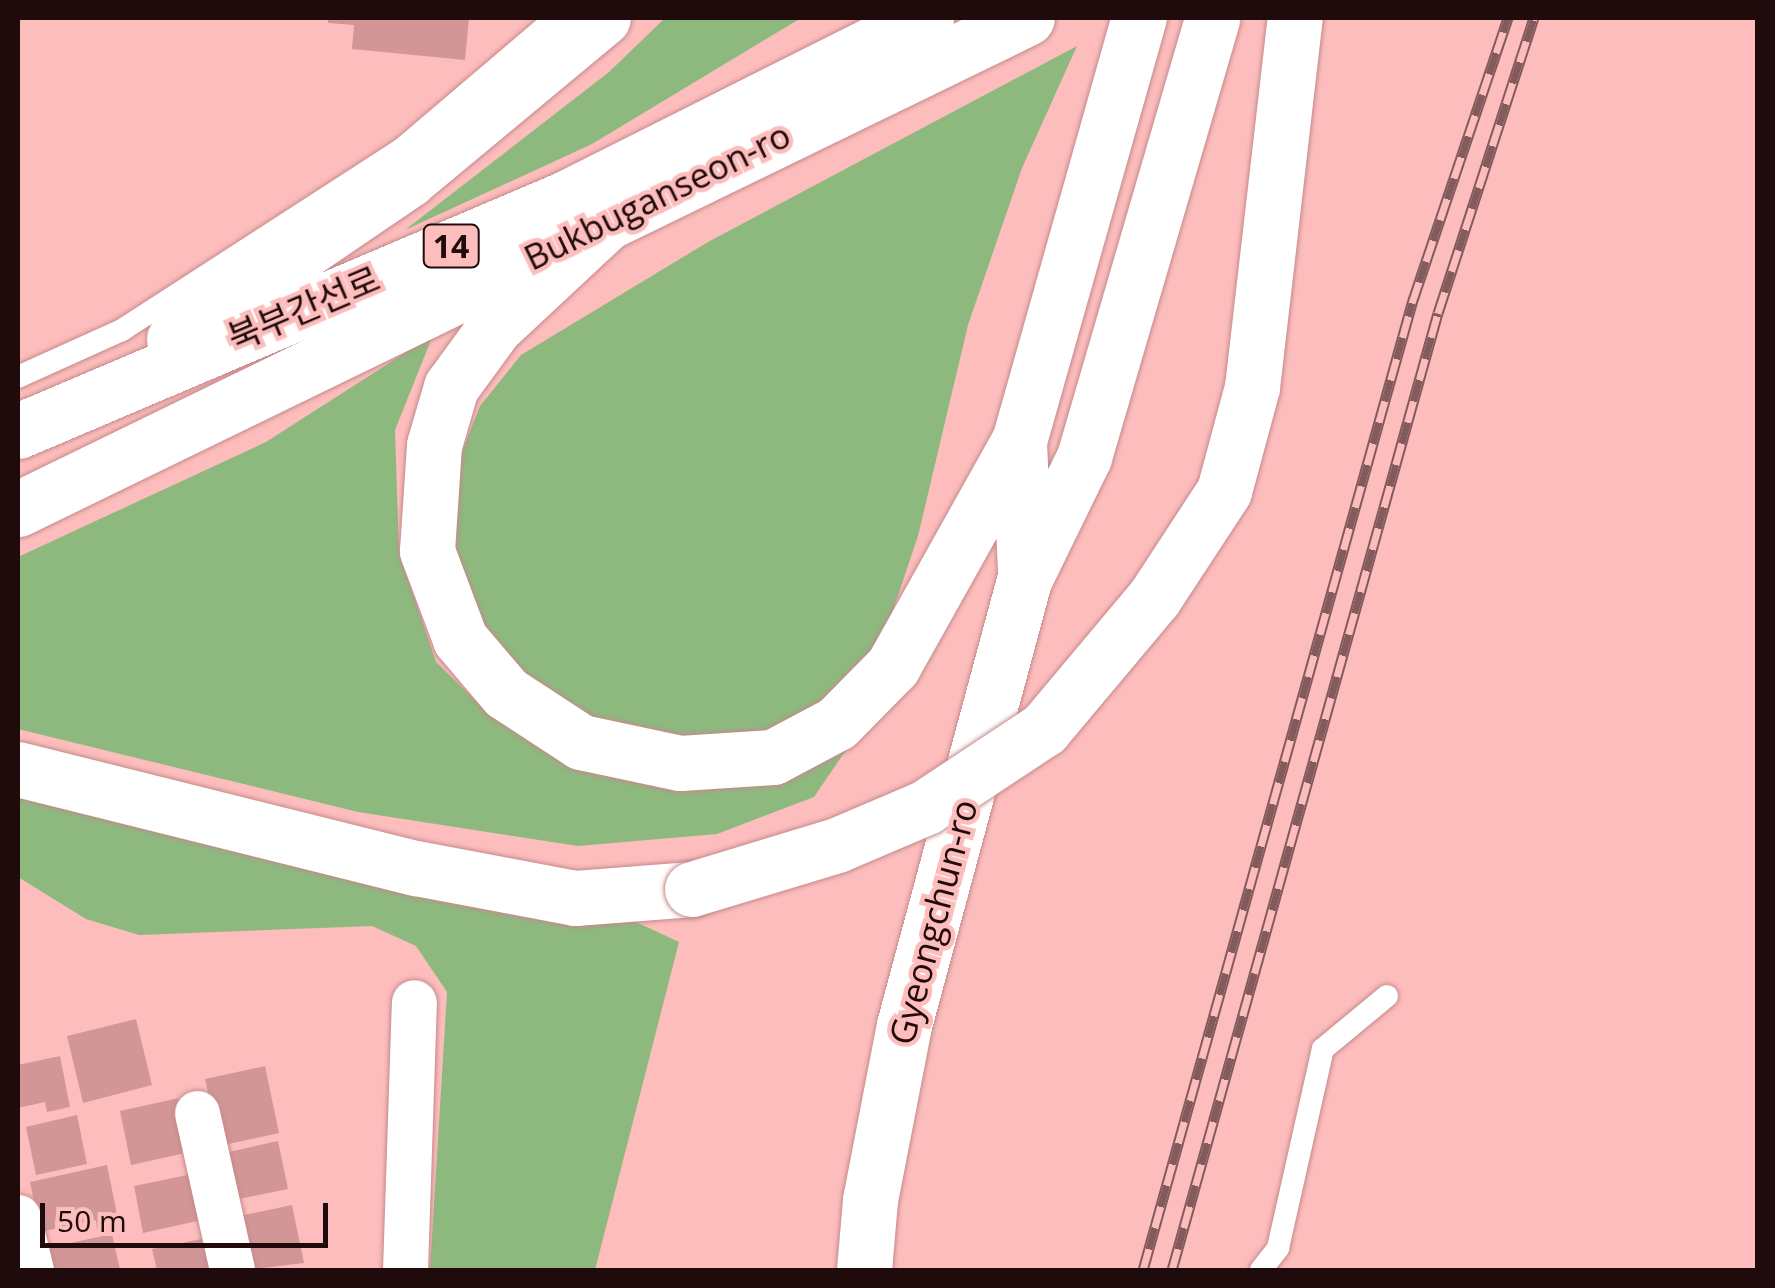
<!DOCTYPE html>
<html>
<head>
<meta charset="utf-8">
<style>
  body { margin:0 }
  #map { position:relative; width:1775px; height:1288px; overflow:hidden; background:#fdbdbd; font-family:"Open Sans","Noto Sans KR",sans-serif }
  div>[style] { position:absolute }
  .green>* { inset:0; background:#8db97f }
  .building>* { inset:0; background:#d39697 }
  .roads { filter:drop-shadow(0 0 2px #c5898a) drop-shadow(0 0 2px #c5898a) }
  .lane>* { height:22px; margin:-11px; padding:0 11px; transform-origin:11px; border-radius:11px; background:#fff }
  .street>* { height:45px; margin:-22.5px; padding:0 22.5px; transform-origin:22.5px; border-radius:22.5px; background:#fff }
  .secondary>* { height:55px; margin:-27.5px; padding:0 27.5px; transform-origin:27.5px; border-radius:27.5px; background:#fff }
  .highway>* { height:55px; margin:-27.5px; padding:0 27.5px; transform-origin:27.5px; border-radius:27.5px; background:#fff }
  .rail>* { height:11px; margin-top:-5.5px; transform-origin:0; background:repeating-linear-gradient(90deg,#fdbdbd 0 22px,#835b5c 0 44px); box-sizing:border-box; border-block:2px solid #835b5c }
  .bridges { filter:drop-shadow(0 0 2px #c5898a) drop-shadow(0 0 2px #c5898a) }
  .highway-bridge>* { height:55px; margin:-27.5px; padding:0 27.5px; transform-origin:27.5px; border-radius:27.5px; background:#fff }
  span { translate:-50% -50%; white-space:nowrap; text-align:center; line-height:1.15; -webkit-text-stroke:9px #fdbdbd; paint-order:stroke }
  .shield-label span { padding:2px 8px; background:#fdbdbd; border:2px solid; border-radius:8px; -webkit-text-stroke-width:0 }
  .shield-label { font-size:32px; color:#200b0c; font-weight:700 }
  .street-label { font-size:35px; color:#200b0c }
  .frame { position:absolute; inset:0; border:20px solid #200b0c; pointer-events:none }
  .scale { position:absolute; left:40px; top:1203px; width:288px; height:45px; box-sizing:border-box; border:5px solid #200b0c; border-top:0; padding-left:12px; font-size:30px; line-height:35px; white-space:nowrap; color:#200b0c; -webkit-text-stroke:8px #fdbdbd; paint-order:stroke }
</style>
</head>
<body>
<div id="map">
  <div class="green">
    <i style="clip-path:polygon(665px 18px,801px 18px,592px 144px,405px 230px,609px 72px)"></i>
    <i style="clip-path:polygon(1077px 46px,1022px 168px,968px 325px,918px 536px,882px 643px,830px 706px,766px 750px,603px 738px,486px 649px,456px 560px,457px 465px,480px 406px,521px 355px,708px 242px)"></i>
    <i style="clip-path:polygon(433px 335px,395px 430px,399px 552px,436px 662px,487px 712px,575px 769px,678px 784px,857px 734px,814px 797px,717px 834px,578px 846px,358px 812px,18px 729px,18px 557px,266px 442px)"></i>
    <i style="clip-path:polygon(18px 787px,636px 922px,679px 942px,595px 1270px,430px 1270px,447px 992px,416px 946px,372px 926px,139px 935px,86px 919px,18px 877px)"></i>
  </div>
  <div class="building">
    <i style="clip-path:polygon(328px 18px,469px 18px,465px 60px,352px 49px,354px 25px,328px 23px)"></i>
    <i style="clip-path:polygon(136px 1019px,152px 1085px,83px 1103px,67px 1036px)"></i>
    <i style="clip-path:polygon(60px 1056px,70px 1107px,47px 1112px,45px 1102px,18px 1108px,18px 1065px)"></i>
    <i style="clip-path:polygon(265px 1066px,279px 1133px,219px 1146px,205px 1079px)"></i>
    <i style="clip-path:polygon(179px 1098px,190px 1152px,131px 1165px,120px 1111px)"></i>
    <i style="clip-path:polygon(77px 1115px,87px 1164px,36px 1175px,26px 1127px)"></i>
    <i style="clip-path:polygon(278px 1141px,288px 1189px,234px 1200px,224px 1153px)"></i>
    <i style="clip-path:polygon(107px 1165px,119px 1224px,97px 1229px,96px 1220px,40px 1232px,30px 1182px)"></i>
    <i style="clip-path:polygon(202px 1172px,211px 1218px,143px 1233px,134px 1186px)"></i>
    <i style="clip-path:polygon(292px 1205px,304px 1263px,246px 1270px,235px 1217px)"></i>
    <i style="clip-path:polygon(112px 1234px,120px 1270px,52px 1270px,47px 1248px)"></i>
    <i style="clip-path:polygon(211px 1237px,218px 1270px,157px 1270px,152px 1249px)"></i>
  </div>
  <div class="roads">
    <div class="lane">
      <i style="left:18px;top:377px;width:114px;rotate:-24.3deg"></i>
      <i style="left:122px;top:330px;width:333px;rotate:-32.9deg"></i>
      <i style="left:402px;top:149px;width:202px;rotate:-40.4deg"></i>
      <i style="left:1261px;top:1270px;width:28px;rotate:-52deg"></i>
      <i style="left:1278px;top:1248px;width:204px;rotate:-77.3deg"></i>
      <i style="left:1323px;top:1049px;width:83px;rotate:-39.6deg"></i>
    </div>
    <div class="street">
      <i style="left:197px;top:1113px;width:161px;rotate:77.4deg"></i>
      <i style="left:18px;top:1217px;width:55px;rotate:76.2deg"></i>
      <i style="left:405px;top:1270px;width:268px;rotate:-88.1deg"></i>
    </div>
    <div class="secondary">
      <i style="left:1025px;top:570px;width:129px;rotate:-92.7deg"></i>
      <i style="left:1019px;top:441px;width:440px;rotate:-74.2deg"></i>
      <i style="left:864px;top:1270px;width:70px;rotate:-85.1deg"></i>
      <i style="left:870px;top:1200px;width:178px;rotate:-79deg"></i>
      <i style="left:904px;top:1025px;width:463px;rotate:-74.9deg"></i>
      <i style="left:1025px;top:578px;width:135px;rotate:-64deg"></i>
      <i style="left:1084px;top:457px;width:457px;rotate:-73.7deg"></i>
    </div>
    <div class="highway">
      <i style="left:615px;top:215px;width:166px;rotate:137deg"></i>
      <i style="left:494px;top:328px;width:73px;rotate:126.1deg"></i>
      <i style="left:451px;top:387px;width:60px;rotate:106.3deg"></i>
      <i style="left:434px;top:445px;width:106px;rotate:93.8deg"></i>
      <i style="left:427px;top:551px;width:94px;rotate:69.4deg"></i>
      <i style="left:460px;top:639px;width:71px;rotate:49.6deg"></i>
      <i style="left:506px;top:693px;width:90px;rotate:33.2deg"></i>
      <i style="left:581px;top:742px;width:101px;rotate:12deg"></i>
      <i style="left:680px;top:763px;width:93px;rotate:-3.7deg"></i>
      <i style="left:773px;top:757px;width:72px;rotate:-28deg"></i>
      <i style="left:837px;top:723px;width:80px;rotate:-45.5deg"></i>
      <i style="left:893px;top:666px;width:258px;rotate:-60.8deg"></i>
      <i style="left:174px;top:339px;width:284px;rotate:-34.2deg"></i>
      <i style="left:409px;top:179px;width:252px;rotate:-39.7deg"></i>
      <i style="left:18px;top:431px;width:593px;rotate:-23.02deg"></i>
      <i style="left:564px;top:199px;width:405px;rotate:-26.6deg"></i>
      <i style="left:18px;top:509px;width:1122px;rotate:-25.95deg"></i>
      <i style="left:18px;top:769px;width:410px;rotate:14deg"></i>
      <i style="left:416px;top:868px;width:162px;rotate:10.7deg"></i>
      <i style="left:575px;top:898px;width:117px;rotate:-4.4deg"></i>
    </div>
  </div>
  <div class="rail">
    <i style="left:1143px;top:1270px;width:1004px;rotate:-74.45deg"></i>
    <i style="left:1412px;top:303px;width:301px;rotate:-71.4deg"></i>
    <i style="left:1172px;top:1270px;width:993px;rotate:-74.47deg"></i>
    <i style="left:1438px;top:313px;width:310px;rotate:-72deg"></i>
  </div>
  <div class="bridges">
    <div class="highway-bridge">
      <i style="left:692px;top:889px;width:152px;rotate:-16.9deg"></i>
      <i style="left:837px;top:845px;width:97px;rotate:-23.1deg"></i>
      <i style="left:926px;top:807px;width:141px;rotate:-33.5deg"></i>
      <i style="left:1044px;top:729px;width:171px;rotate:-50deg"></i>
      <i style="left:1154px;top:598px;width:128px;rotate:-56.8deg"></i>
      <i style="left:1224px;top:491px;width:108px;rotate:-74.9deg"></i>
      <i style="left:1252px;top:387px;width:371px;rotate:-83.4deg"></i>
    </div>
  </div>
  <div class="shield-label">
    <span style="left:451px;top:246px">14</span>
  </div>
  <div class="street-label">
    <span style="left:657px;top:196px;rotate:-26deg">Bukbuganseon-ro</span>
    <span style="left:304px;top:308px;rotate:-23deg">북부간선로</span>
    <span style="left:933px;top:922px;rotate:-75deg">Gyeongchun-ro</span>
  </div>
  <div class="frame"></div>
  <div class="scale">50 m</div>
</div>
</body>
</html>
